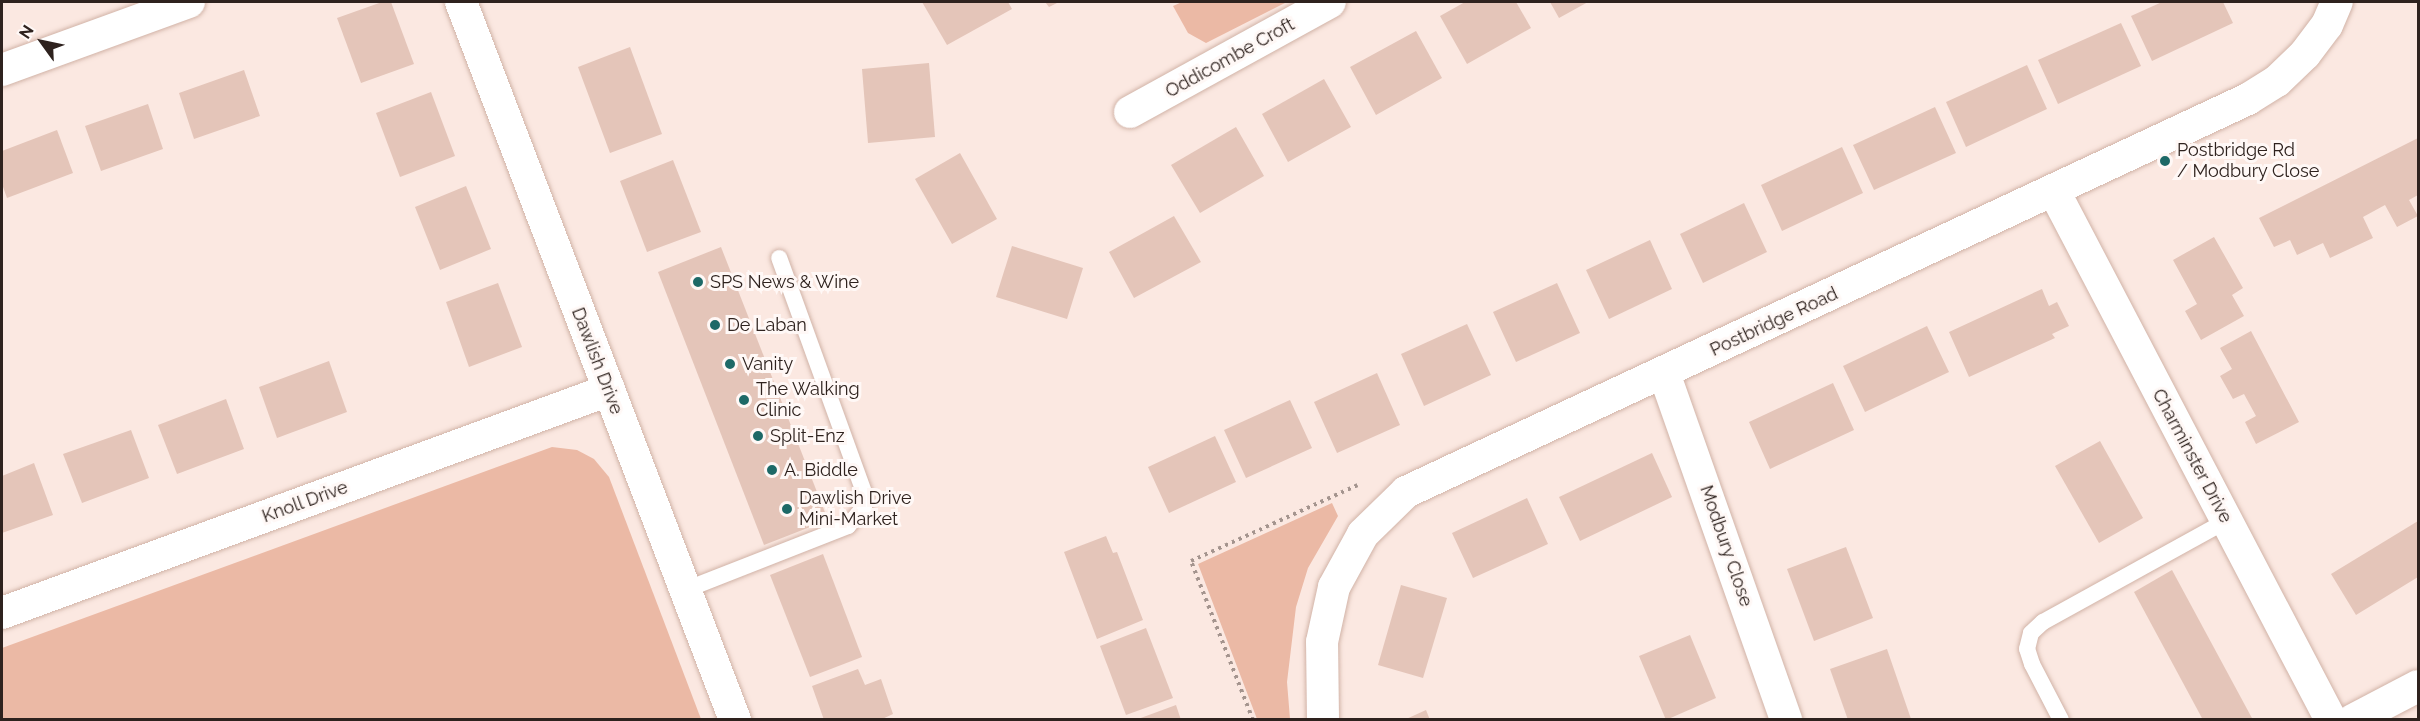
<!DOCTYPE html>
<html>
<head>
<meta charset="utf-8">
<style>
  body { margin:0 }
  #map { position:relative; width:2420px; height:721px; overflow:hidden; background:#fbe8e1; font-family:Raleway,sans-serif }
  div>[style] { position:absolute }
  .green>* { inset:0; background:#ebb9a5 }
  .building>* { inset:0; background:#e4c5b9 }
  .path>* { height:4px; margin-top:-2px; transform-origin:0; background:repeating-linear-gradient(90deg,#a4948e 0 3px,transparent 0 7.5px) }
  .roads { filter:drop-shadow(0 0 2px #d1b3a7) drop-shadow(0 0 2px #d1b3a7) }
  .service>* { height:16px; margin:-8px; padding:0 8px; transform-origin:8px; border-radius:8px; background:#fff }
  .minor>* { height:32px; margin:-16px; padding:0 16px; transform-origin:16px; border-radius:16px; background:#fff }
  .dots>* { width:16px; height:16px; translate:-50% -50%; box-sizing:border-box; border:3px solid #fff8f6; border-radius:50% }
  span { translate:-50% -50%; white-space:nowrap; text-align:center; line-height:1.15; -webkit-text-stroke:6px #fff8f6; paint-order:stroke }
  .street-label { font-size:18px; color:#2e221e }
  .poi-label { font-size:18px; color:#2e221e }
  .left { translate:0 -50%; text-align:left }
  .frame { position:absolute; inset:0; border:3px solid #2e221e; pointer-events:none }
  .north { position:absolute; left:12px; top:12px; width:60px; height:60px; -webkit-text-stroke:4px #fff8f6; paint-order:stroke; rotate:303deg; font-size:16px; font-weight:700; line-height:24px; text-align:center; color:#2e221e }
  .north::after { content:''; display:block; margin:auto; width:21px; height:27px; background:#2e221e; clip-path:polygon(50% 0,100% 100%,50% 72%,0 100%) }
</style>
</head>
<body>
<div id="map">
  <div class="green">
    <i style="clip-path:polygon(1182px 2px,1287px 2px,1206px 43px,1188px 33px,1173px 6px)"></i>
    <i style="clip-path:polygon(552px 447px,577px 450px,594px 459px,609px 477px,701px 719px,2px 719px,2px 648px)"></i>
    <i style="clip-path:polygon(1332px 503px,1338px 516px,1308px 568px,1296px 607px,1287px 682px,1290px 719px,1257px 719px,1198px 564px)"></i>
  </div>
  <div class="building">
    <i style="clip-path:polygon(382px 2px,391px 2px,414px 64px,361px 83px,337px 18px)"></i>
    <i style="clip-path:polygon(922px 2px,1008px 2px,1012px 9px,947px 45px)"></i>
    <i style="clip-path:polygon(1045px 2px,1059px 2px,1049px 7px)"></i>
    <i style="clip-path:polygon(1465px 2px,1516px 2px,1531px 28px,1467px 64px,1440px 16px)"></i>
    <i style="clip-path:polygon(1550px 2px,1588px 2px,1559px 18px)"></i>
    <i style="clip-path:polygon(2162px 2px,2223px 2px,2233px 23px,2152px 61px,2131px 16px)"></i>
    <i style="clip-path:polygon(2121px 23px,2141px 66px,2058px 104px,2038px 60px)"></i>
    <i style="clip-path:polygon(1416px 31px,1442px 78px,1376px 115px,1350px 67px)"></i>
    <i style="clip-path:polygon(630px 47px,662px 134px,610px 153px,578px 67px)"></i>
    <i style="clip-path:polygon(929px 63px,935px 137px,868px 143px,862px 69px)"></i>
    <i style="clip-path:polygon(2027px 65px,2047px 109px,1966px 147px,1946px 102px)"></i>
    <i style="clip-path:polygon(244px 70px,260px 116px,194px 139px,179px 93px)"></i>
    <i style="clip-path:polygon(1324px 79px,1351px 127px,1288px 162px,1262px 114px)"></i>
    <i style="clip-path:polygon(431px 92px,455px 156px,400px 177px,376px 113px)"></i>
    <i style="clip-path:polygon(148px 104px,163px 149px,101px 171px,85px 126px)"></i>
    <i style="clip-path:polygon(1935px 107px,1956px 153px,1874px 190px,1853px 145px)"></i>
    <i style="clip-path:polygon(1236px 127px,1264px 176px,1200px 213px,1171px 165px)"></i>
    <i style="clip-path:polygon(57px 130px,73px 173px,7px 198px,2px 184px,2px 151px)"></i>
    <i style="clip-path:polygon(2418px 138px,2418px 195px,2409px 200px,2418px 216px,2397px 227px,2385px 205px,2363px 217px,2373px 238px,2330px 258px,2323px 243px,2297px 255px,2290px 240px,2274px 247px,2259px 218px)"></i>
    <i style="clip-path:polygon(1842px 147px,1863px 193px,1782px 231px,1761px 185px)"></i>
    <i style="clip-path:polygon(960px 153px,997px 219px,952px 244px,915px 179px)"></i>
    <i style="clip-path:polygon(673px 160px,701px 232px,647px 252px,620px 181px)"></i>
    <i style="clip-path:polygon(466px 186px,491px 249px,440px 270px,415px 207px)"></i>
    <i style="clip-path:polygon(1744px 203px,1767px 252px,1703px 283px,1680px 234px)"></i>
    <i style="clip-path:polygon(1174px 216px,1201px 262px,1134px 298px,1109px 252px)"></i>
    <i style="clip-path:polygon(2214px 237px,2243px 288px,2232px 295px,2244px 316px,2201px 340px,2185px 311px,2197px 304px,2173px 260px)"></i>
    <i style="clip-path:polygon(1650px 240px,1672px 289px,1609px 319px,1586px 270px)"></i>
    <i style="clip-path:polygon(1012px 246px,1083px 268px,1067px 319px,996px 297px)"></i>
    <i style="clip-path:polygon(721px 247px,828px 520px,764px 545px,658px 272px)"></i>
    <i style="clip-path:polygon(498px 283px,522px 347px,469px 367px,446px 302px)"></i>
    <i style="clip-path:polygon(1557px 283px,1580px 333px,1516px 362px,1493px 312px)"></i>
    <i style="clip-path:polygon(2042px 289px,2049px 306px,2057px 302px,2069px 326px,2052px 334px,2055px 338px,1969px 377px,1949px 332px)"></i>
    <i style="clip-path:polygon(1467px 324px,1491px 375px,1424px 406px,1401px 354px)"></i>
    <i style="clip-path:polygon(1927px 326px,1949px 372px,1865px 412px,1843px 366px)"></i>
    <i style="clip-path:polygon(2251px 331px,2299px 422px,2256px 444px,2245px 422px,2256px 416px,2244px 394px,2233px 399px,2220px 376px,2232px 369px,2220px 348px)"></i>
    <i style="clip-path:polygon(329px 361px,347px 412px,277px 438px,259px 387px)"></i>
    <i style="clip-path:polygon(1377px 373px,1400px 425px,1337px 453px,1314px 402px)"></i>
    <i style="clip-path:polygon(1833px 383px,1854px 430px,1770px 469px,1749px 422px)"></i>
    <i style="clip-path:polygon(226px 399px,244px 449px,177px 474px,158px 425px)"></i>
    <i style="clip-path:polygon(1290px 400px,1312px 448px,1246px 478px,1224px 430px)"></i>
    <i style="clip-path:polygon(131px 430px,149px 478px,82px 503px,63px 454px)"></i>
    <i style="clip-path:polygon(1215px 436px,1236px 482px,1169px 513px,1148px 467px)"></i>
    <i style="clip-path:polygon(2100px 441px,2143px 518px,2099px 543px,2055px 466px)"></i>
    <i style="clip-path:polygon(1652px 453px,1672px 497px,1580px 541px,1559px 497px)"></i>
    <i style="clip-path:polygon(34px 463px,53px 515px,2px 533px,2px 476px)"></i>
    <i style="clip-path:polygon(1527px 498px,1548px 544px,1473px 578px,1452px 533px)"></i>
    <i style="clip-path:polygon(2418px 521px,2418px 577px,2356px 615px,2331px 574px)"></i>
    <i style="clip-path:polygon(1106px 536px,1113px 553px,1117px 552px,1143px 620px,1097px 639px,1064px 552px)"></i>
    <i style="clip-path:polygon(1846px 547px,1873px 618px,1814px 641px,1787px 569px)"></i>
    <i style="clip-path:polygon(823px 554px,862px 657px,810px 677px,770px 575px)"></i>
    <i style="clip-path:polygon(2172px 570px,2253px 720px,2203px 720px,2134px 592px)"></i>
    <i style="clip-path:polygon(1401px 585px,1447px 598px,1423px 678px,1378px 665px)"></i>
    <i style="clip-path:polygon(1146px 628px,1173px 698px,1126px 715px,1100px 646px)"></i>
    <i style="clip-path:polygon(1690px 635px,1716px 698px,1666px 720px,1639px 656px)"></i>
    <i style="clip-path:polygon(1887px 649px,1911px 719px,1848px 720px,1830px 669px)"></i>
    <i style="clip-path:polygon(858px 669px,865px 685px,881px 679px,893px 714px,880px 720px,824px 720px,812px 686px)"></i>
    <i style="clip-path:polygon(1176px 705px,1181px 720px,1138px 720px,1138px 719px)"></i>
    <i style="clip-path:polygon(1426px 710px,1430px 720px,1404px 720px)"></i>
  </div>
  <div class="path">
    <i style="left:1253px;top:720px;width:171px;rotate:-111.3deg"></i>
    <i style="left:1191px;top:561px;width:183px;rotate:-24.5deg"></i>
  </div>
  <div class="roads">
    <div class="service">
      <i style="left:685px;top:590px;width:175px;rotate:-21.4deg"></i>
      <i style="left:848px;top:526px;width:25px;rotate:-50deg"></i>
      <i style="left:864px;top:507px;width:12px;rotate:-85deg"></i>
      <i style="left:865px;top:495px;width:252px;rotate:-109.9deg"></i>
      <i style="left:2061px;top:720px;width:63px;rotate:-117.4deg"></i>
      <i style="left:2032px;top:664px;width:16px;rotate:-108deg"></i>
      <i style="left:2027px;top:649px;width:16px;rotate:-76deg"></i>
      <i style="left:2031px;top:633px;width:16px;rotate:-43deg"></i>
      <i style="left:2043px;top:622px;width:209px;rotate:-28.9deg"></i>
    </div>
    <div class="minor">
      <i style="left:461px;top:2px;width:769px;rotate:69.11deg"></i>
      <i style="left:2px;top:70px;width:199px;rotate:-20deg"></i>
      <i style="left:1130px;top:112px;width:228px;rotate:-28.8deg"></i>
      <i style="left:2055px;top:193px;width:595px;rotate:62.36deg"></i>
      <i style="left:1664px;top:373px;width:368px;rotate:70.6deg"></i>
      <i style="left:2px;top:613px;width:647px;rotate:-20.17deg"></i>
      <i style="left:1323px;top:720px;width:78px;rotate:-90.7deg"></i>
      <i style="left:1322px;top:642px;width:56px;rotate:-77.7deg"></i>
      <i style="left:1334px;top:587px;width:60px;rotate:-61.3deg"></i>
      <i style="left:1363px;top:534px;width:60px;rotate:-44.3deg"></i>
      <i style="left:1406px;top:492px;width:929px;rotate:-25.02deg"></i>
      <i style="left:2248px;top:99px;width:34px;rotate:-32deg"></i>
      <i style="left:2277px;top:81px;width:39px;rotate:-44deg"></i>
      <i style="left:2305px;top:54px;width:36px;rotate:-53deg"></i>
      <i style="left:2327px;top:25px;width:25px;rotate:-67deg"></i>
      <i style="left:2353px;top:720px;width:73px;rotate:-27.6deg"></i>
    </div>
  </div>
  <div class="dots">
    <i style="left:2165px;top:161px;background:#1d6967"></i>
    <i style="left:698px;top:282px;background:#1d6967"></i>
    <i style="left:715px;top:325px;background:#1d6967"></i>
    <i style="left:730px;top:364px;background:#1d6967"></i>
    <i style="left:744px;top:400px;background:#1d6967"></i>
    <i style="left:758px;top:436px;background:#1d6967"></i>
    <i style="left:772px;top:470px;background:#1d6967"></i>
    <i style="left:787px;top:509px;background:#1d6967"></i>
  </div>
  <div class="street-label">
    <span style="left:1230px;top:58px;rotate:-29deg">Oddicombe Croft</span>
    <span style="left:1774px;top:322px;rotate:-25deg">Postbridge Road</span>
    <span style="left:597px;top:361px;rotate:69deg">Dawlish Drive</span>
    <span style="left:2192px;top:456px;rotate:62deg">Charminster Drive</span>
    <span style="left:305px;top:502px;rotate:-20deg">Knoll Drive</span>
    <span style="left:1726px;top:546px;rotate:71deg">Modbury Close</span>
  </div>
  <div class="poi-label">
    <span class="left" style="left:2177px;top:161px">Postbridge Rd<br>/ Modbury Close</span>
    <span class="left" style="left:710px;top:282px">SPS News &amp; Wine</span>
    <span class="left" style="left:727px;top:325px">De Laban</span>
    <span class="left" style="left:742px;top:364px">Vanity</span>
    <span class="left" style="left:756px;top:400px">The Walking<br>Clinic</span>
    <span class="left" style="left:770px;top:436px">Split-Enz</span>
    <span class="left" style="left:784px;top:470px">A. Biddle</span>
    <span class="left" style="left:799px;top:509px">Dawlish Drive<br>Mini-Market</span>
  </div>
  <div class="frame"></div>
  <div class="north">N</div>
</div>
</body>
</html>
